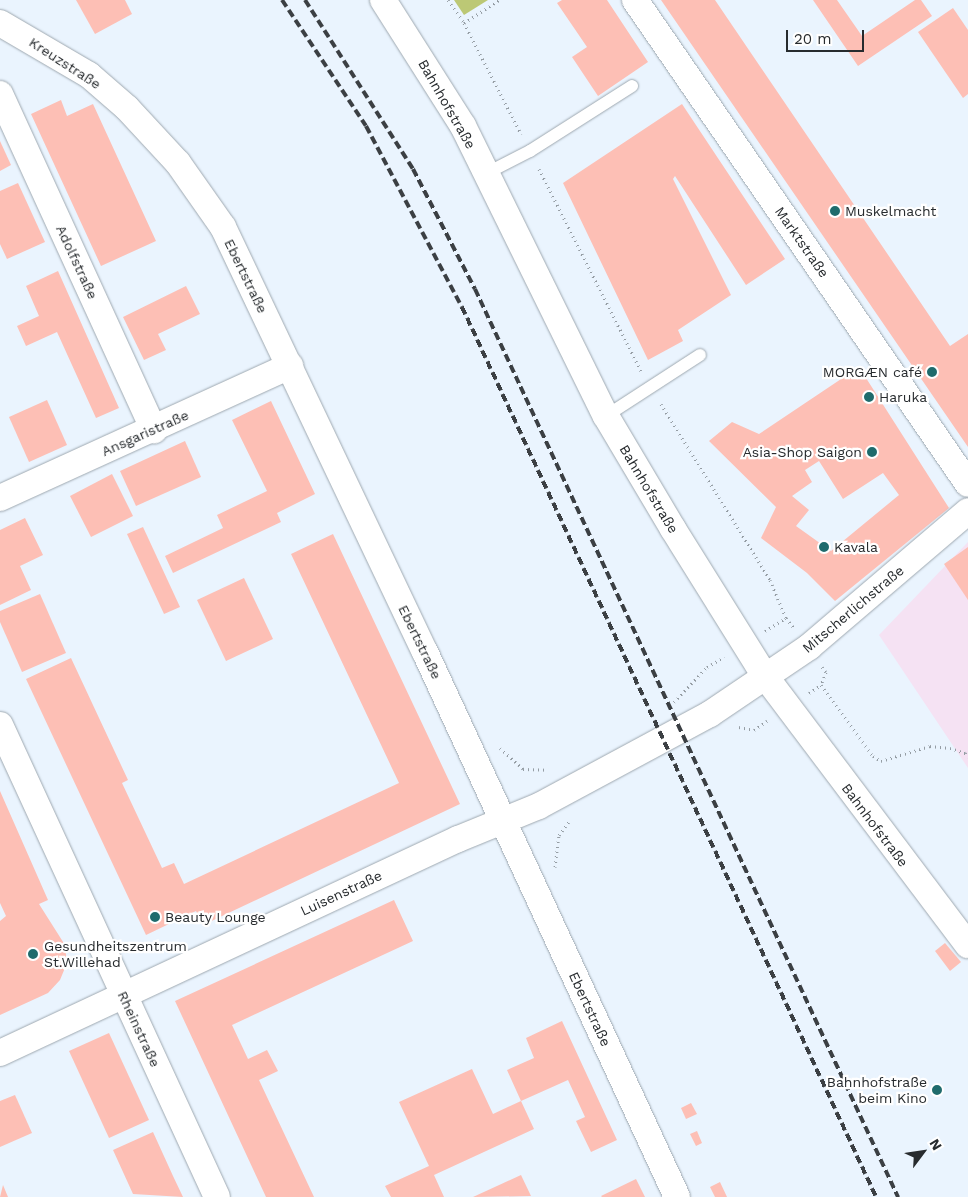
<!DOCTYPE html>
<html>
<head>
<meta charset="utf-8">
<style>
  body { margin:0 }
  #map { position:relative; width:968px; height:1197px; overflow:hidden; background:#eaf4fe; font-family:"Work Sans",sans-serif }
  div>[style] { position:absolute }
  .commercial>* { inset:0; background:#f5e2f3 }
  .green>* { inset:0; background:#bcc875 }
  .building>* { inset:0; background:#fdbfb5 }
  .path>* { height:3px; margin-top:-1.5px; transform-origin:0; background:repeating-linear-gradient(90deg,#959da4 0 1px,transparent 0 5px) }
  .roads { filter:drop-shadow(0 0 1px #9ea8b0) drop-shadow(0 0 1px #9ea8b0) }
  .lane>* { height:12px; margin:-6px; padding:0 6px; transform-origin:6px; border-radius:6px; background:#fff }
  .street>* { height:26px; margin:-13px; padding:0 13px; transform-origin:13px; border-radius:13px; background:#fff }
  .rail>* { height:4px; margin-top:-2px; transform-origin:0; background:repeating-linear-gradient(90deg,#3b3f43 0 8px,transparent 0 12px) }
  .dots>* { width:14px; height:14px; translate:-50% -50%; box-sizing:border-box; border:2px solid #fff; border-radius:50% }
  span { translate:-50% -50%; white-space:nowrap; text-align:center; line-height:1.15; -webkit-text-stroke:4.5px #fff; paint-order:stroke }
  .street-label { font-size:14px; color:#272b2e }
  .poi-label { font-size:14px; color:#272b2e }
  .left { translate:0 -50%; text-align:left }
  .right { translate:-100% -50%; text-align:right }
  .north { position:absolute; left:898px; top:1127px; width:50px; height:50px; -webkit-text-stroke:4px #fff; paint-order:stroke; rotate:59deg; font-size:14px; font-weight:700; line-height:20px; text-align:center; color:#272b2e }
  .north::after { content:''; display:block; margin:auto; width:18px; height:22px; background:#272b2e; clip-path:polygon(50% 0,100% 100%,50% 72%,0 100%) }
  .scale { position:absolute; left:786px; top:30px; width:78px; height:22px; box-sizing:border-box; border:2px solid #272b2e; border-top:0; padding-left:6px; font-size:15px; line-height:18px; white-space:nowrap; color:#272b2e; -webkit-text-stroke:4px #fff; paint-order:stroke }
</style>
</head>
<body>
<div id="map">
  <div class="commercial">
    <i style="clip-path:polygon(968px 542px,968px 768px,879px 635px)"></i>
  </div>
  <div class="green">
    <i style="clip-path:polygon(454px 0,488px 0,464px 15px)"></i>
  </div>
  <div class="building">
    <i style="clip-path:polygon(76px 0,125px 0,132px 14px,95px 34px)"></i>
    <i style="clip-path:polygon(562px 0,607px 0,648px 62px,598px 96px,572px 57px,587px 47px,557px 3px)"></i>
    <i style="clip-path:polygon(661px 0,715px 0,950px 346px,968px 334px,968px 447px)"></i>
    <i style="clip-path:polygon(813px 0,837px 0,862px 36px,915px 0,921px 0,932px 16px,858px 66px)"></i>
    <i style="clip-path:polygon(953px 8px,968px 30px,968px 94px,963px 98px,918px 32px)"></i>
    <i style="clip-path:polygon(61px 100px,67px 116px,93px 104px,156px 241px,101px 266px,31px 114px)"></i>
    <i style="clip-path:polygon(682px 104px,785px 259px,746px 285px,675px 176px,673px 179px,731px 295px,678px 330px,683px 341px,648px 360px,563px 183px)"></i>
    <i style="clip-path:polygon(0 141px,11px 165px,0 171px)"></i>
    <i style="clip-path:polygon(18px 183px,45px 242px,7px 259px,0 244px,0 191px)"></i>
    <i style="clip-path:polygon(58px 271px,119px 408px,96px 418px,57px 332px,26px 346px,17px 326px,39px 316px,26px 286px)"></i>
    <i style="clip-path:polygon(186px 286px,200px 314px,158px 334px,166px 350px,144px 360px,123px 317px)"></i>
    <i style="clip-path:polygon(evenodd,859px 367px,949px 508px,835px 601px,807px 573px,761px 538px,776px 507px,709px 441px,732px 422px,759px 434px,859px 367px,819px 461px,843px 499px,883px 473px,899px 495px,831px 551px,796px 526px,809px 510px,792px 496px,812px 482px,805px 470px,819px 461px)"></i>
    <i style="clip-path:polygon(47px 400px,67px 445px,29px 462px,9px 417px)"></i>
    <i style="clip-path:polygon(271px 401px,315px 494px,277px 513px,281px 522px,173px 573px,165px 556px,223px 528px,217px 515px,267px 491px,232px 420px)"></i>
    <i style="clip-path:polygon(185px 441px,201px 477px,136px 506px,120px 471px)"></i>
    <i style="clip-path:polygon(112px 474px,133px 516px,91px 537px,70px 496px)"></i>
    <i style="clip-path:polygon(25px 518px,43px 555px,20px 566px,31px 590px,0 605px,0 530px)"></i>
    <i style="clip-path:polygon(143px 527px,180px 607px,164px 614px,127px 534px)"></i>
    <i style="clip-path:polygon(333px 534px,460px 804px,203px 925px,196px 911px,146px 935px,26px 679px,71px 658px,128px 780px,122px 783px,162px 868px,174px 863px,184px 884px,399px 783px,291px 554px)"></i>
    <i style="clip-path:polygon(968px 547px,968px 600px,944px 564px)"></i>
    <i style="clip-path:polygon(244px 578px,273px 639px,226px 661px,197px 600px)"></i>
    <i style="clip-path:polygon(40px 594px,66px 653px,22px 672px,0 622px,0 611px)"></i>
    <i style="clip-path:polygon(0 791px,48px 900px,39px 904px,65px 945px,67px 963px,60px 980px,48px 993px,0 1015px,0 921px,6px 916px,0 903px)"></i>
    <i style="clip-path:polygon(394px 900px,413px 941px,232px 1025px,248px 1059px,267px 1050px,278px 1071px,259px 1080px,314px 1197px,266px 1197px,175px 1001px)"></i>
    <i style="clip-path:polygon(945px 943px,961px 962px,950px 971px,935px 951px)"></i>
    <i style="clip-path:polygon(562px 1021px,617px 1140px,591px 1152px,576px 1121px,585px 1117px,568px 1080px,521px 1101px,507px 1070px,534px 1058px,526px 1038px)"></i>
    <i style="clip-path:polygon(109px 1033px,149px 1120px,109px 1138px,69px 1051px)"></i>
    <i style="clip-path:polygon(472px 1069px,493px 1114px,521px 1101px,534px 1129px,434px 1175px,444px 1197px,391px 1197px,385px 1186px,429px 1166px,399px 1102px)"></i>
    <i style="clip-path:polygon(15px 1095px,32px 1133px,0 1147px,0 1101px)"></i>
    <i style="clip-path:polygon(691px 1103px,697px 1114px,686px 1119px,681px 1108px)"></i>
    <i style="clip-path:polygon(697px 1131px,702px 1143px,696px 1146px,690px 1134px)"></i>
    <i style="clip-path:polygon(153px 1132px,173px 1176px,183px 1197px,133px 1194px,113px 1150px)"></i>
    <i style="clip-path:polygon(521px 1175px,531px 1196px,473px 1197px)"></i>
    <i style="clip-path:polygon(636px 1179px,645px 1197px,602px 1197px,601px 1196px)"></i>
    <i style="clip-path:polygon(720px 1182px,727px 1197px,715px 1197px,710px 1187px)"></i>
    <i style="clip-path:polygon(3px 1185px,8px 1197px,0 1197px)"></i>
  </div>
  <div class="path">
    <i style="left:448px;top:0;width:28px;rotate:55deg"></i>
    <i style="left:464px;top:23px;width:125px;rotate:62.8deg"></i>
    <i style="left:464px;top:23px;width:42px;rotate:-33.3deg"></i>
    <i style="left:539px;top:169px;width:226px;rotate:63.2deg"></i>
    <i style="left:661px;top:404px;width:207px;rotate:58.2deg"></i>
    <i style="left:770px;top:580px;width:41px;rotate:67.2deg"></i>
    <i style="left:786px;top:618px;width:13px;rotate:51deg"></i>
    <i style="left:765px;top:631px;width:25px;rotate:-32deg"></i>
    <i style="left:822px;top:667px;width:6px;rotate:51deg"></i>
    <i style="left:826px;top:672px;width:14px;rotate:111deg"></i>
    <i style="left:821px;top:685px;width:88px;rotate:53.8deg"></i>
    <i style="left:873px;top:756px;width:9px;rotate:32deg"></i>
    <i style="left:881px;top:761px;width:51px;rotate:-17deg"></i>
    <i style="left:930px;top:746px;width:20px;rotate:6deg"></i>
    <i style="left:950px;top:748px;width:16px;rotate:18deg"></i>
    <i style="left:965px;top:753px;width:5px;rotate:53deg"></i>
    <i style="left:809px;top:693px;width:14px;rotate:-34deg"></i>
    <i style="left:674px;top:702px;width:48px;rotate:-46.7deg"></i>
    <i style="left:707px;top:667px;width:20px;rotate:-30deg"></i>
    <i style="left:739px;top:727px;width:15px;rotate:11deg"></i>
    <i style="left:754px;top:730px;width:16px;rotate:-35deg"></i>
    <i style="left:500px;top:748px;width:31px;rotate:42deg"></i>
    <i style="left:523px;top:769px;width:25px;rotate:2deg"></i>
    <i style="left:555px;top:867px;width:32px;rotate:-83deg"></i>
    <i style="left:559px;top:835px;width:17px;rotate:-54deg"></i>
  </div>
  <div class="roads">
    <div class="lane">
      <i style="left:485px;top:174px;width:51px;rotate:-27.1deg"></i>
      <i style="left:530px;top:151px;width:121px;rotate:-32.5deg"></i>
      <i style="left:606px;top:416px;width:112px;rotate:-33deg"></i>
    </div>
    <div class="street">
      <i style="left:383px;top:0;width:149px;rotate:57.6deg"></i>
      <i style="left:463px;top:126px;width:323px;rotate:63.8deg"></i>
      <i style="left:606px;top:416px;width:131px;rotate:59.3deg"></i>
      <i style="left:673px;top:529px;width:173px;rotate:58deg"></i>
      <i style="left:765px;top:676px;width:337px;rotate:53deg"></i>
      <i style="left:635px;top:0;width:587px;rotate:55.47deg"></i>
      <i style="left:0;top:23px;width:103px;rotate:30.3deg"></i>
      <i style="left:89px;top:75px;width:50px;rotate:41deg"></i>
      <i style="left:127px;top:108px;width:75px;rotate:47.2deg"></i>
      <i style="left:178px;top:163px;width:78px;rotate:54.9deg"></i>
      <i style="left:223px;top:227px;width:471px;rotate:64.6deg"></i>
      <i style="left:425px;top:652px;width:600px;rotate:65.18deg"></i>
      <i style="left:0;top:94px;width:370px;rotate:65.4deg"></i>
      <i style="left:0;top:498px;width:319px;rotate:-24.5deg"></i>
      <i style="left:0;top:725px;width:519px;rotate:65.31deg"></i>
      <i style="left:0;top:1053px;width:506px;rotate:-25.04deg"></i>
      <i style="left:458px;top:839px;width:87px;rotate:-22.2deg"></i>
      <i style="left:539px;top:806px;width:194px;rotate:-28.3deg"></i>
      <i style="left:710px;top:714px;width:120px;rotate:-34.1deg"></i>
      <i style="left:809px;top:647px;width:209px;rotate:-40.5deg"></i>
    </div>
  </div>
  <div class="rail">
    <i style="left:282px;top:0;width:151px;rotate:56.3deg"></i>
    <i style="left:366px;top:126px;width:205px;rotate:62.1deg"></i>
    <i style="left:462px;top:307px;width:982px;rotate:65.05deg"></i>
    <i style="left:305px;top:0;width:201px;rotate:57.4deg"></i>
    <i style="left:413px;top:169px;width:135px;rotate:62.7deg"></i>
    <i style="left:475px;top:289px;width:1002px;rotate:65.02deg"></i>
  </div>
  <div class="dots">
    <i style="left:835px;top:211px;background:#1f6b6c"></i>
    <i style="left:932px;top:372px;background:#1f6b6c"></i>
    <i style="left:869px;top:397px;background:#1f6b6c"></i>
    <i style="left:872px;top:452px;background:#1f6b6c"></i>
    <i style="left:824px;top:547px;background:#1f6b6c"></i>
    <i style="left:155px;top:917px;background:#1f6b6c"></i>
    <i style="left:33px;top:954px;background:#1f6b6c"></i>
    <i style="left:937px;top:1090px;background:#1f6b6c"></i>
  </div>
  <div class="street-label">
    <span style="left:65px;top:63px;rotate:33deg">Kreuzstraße</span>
    <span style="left:447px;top:104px;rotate:60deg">Bahnhofstraße</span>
    <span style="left:802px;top:242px;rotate:55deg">Marktstraße</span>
    <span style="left:77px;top:262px;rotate:65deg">Adolfstraße</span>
    <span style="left:246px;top:276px;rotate:64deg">Ebertstraße</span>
    <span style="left:145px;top:433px;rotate:-24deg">Ansgaristraße</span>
    <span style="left:649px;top:489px;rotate:59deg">Bahnhofstraße</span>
    <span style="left:853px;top:609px;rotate:-40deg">Mitscherlichstraße</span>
    <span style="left:420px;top:642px;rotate:64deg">Ebertstraße</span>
    <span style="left:875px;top:825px;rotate:53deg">Bahnhofstraße</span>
    <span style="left:341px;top:893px;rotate:-25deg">Luisenstraße</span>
    <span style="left:590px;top:1009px;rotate:65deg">Ebertstraße</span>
    <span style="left:139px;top:1029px;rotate:65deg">Rheinstraße</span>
  </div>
  <div class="poi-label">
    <span class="left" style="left:845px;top:211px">Muskelmacht</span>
    <span class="right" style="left:922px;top:372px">MORGÆN café</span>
    <span class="left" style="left:879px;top:397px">Haruka</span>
    <span class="right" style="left:862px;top:452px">Asia-Shop Saigon</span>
    <span class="left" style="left:834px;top:547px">Kavala</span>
    <span class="left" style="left:165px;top:917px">Beauty Lounge</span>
    <span class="left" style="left:44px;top:954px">Gesundheitszentrum<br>St.Willehad</span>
    <span class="right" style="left:927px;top:1090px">Bahnhofstraße<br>beim Kino</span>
  </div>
  <div class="north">N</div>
  <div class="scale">20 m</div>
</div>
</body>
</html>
